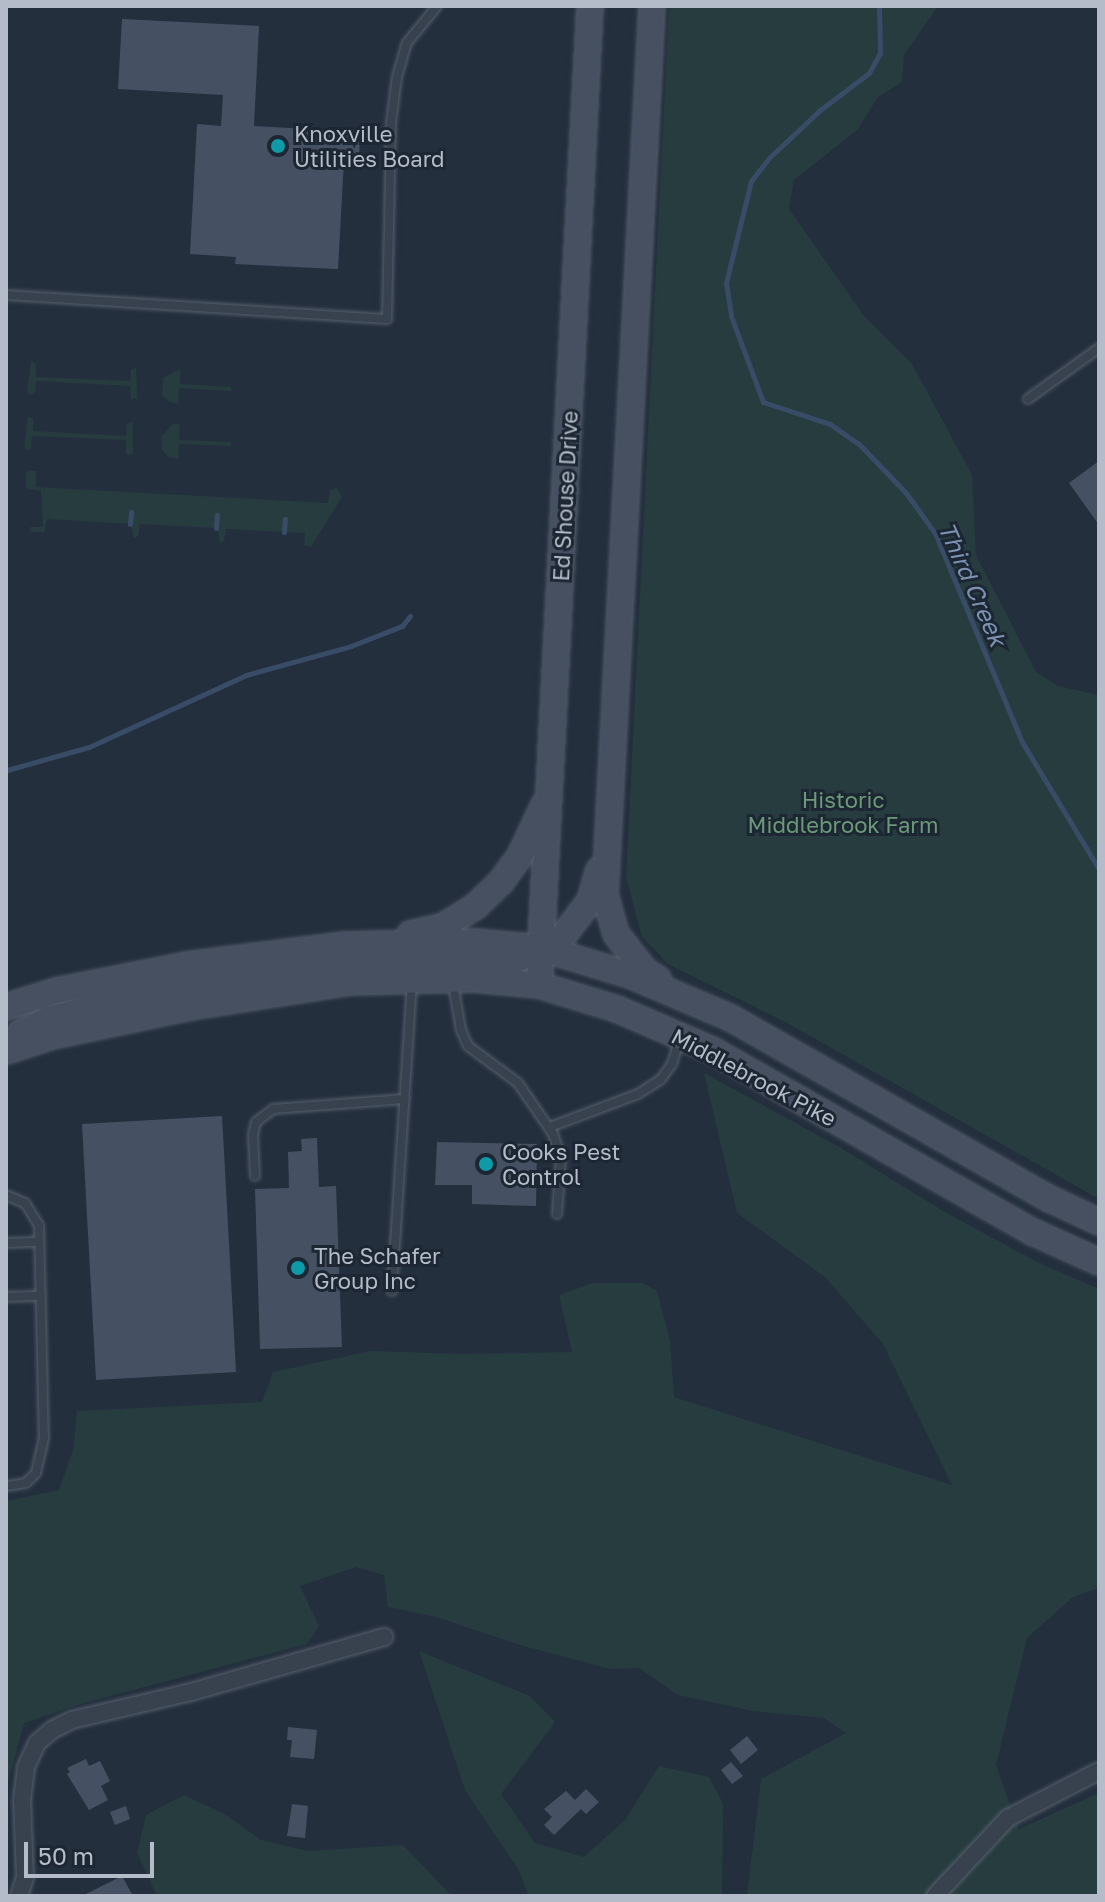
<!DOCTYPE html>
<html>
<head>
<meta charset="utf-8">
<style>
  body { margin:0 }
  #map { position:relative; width:1105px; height:1902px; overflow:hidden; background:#242f3e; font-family:"Golos Text",sans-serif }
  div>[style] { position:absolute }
  .green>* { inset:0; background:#263c3f }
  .stream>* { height:5px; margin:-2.5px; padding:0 2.5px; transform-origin:2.5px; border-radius:2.5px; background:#394c67 }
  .building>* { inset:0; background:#455162 }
  .roads { filter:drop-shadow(0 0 2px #565f6c) drop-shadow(0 0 2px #565f6c) }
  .lane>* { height:8px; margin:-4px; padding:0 4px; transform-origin:4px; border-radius:4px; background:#38414e }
  .street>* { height:16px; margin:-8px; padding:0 8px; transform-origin:8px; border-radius:8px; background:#38414e }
  .secondary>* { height:24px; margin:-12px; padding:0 12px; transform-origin:12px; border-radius:12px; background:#465061 }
  .dots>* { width:22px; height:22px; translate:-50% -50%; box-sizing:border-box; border:4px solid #1d2633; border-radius:50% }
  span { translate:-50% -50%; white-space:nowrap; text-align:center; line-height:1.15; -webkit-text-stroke:6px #1d2633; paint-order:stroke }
  .poi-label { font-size:22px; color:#b4bcc9 }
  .left { translate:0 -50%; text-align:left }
  .street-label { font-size:22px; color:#b4bcc9 }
  .park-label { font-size:22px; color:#6b9a76 }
  .water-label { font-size:24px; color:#7c92b1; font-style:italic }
  .frame { position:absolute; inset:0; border:8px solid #b4bcc9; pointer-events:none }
  .scale { position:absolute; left:24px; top:1842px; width:130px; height:36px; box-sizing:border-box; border:4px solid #b4bcc9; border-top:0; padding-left:10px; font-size:24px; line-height:28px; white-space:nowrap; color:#b4bcc9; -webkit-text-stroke:6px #1d2633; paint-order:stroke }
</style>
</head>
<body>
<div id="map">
  <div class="green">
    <i style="clip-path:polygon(669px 6px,938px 6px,904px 55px,902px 82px,878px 97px,857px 130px,794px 180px,789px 209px,864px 316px,912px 364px,972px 475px,976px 555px,1036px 672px,1058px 686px,1099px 695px,1099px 1199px,791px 1025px,668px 964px,642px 937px,626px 877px)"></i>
    <i style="clip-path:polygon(31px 361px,36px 364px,36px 377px,130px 381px,131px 370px,136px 367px,137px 398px,131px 399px,130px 386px,36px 381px,35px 392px,30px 395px,27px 391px)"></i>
    <i style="clip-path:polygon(180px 369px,180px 384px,231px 387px,231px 391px,179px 388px,178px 404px,170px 402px,162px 395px,163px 378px)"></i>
    <i style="clip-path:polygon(28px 416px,33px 419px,33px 431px,126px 436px,127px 424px,133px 422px,133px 453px,129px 456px,126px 453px,126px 440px,32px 436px,31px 449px,27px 450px,24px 446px)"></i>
    <i style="clip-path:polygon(173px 424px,180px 424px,179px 440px,231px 442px,231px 446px,179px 444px,178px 459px,169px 457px,162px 450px,161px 437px)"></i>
    <i style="clip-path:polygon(30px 471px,36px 471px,36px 487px,328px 503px,330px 490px,337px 488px,342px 497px,311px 547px,304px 545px,305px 533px,226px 529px,224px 541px,220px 543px,217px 528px,140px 524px,138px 536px,134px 538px,131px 524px,47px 519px,44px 532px,31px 532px,30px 527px,43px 527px,41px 491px,26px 488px,26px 473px)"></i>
    <i style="clip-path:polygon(704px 1073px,841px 1148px,943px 1211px,1039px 1263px,1099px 1289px,1099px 1588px,1073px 1597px,1027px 1638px,996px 1765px,1019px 1829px,1099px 1793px,1099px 1896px,747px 1896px,761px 1779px,846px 1733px,824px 1718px,753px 1711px,678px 1695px,639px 1668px,610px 1669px,520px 1645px,436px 1617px,388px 1607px,384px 1575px,356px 1567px,300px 1586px,319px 1626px,307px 1644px,81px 1704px,24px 1723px,6px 1789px,6px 1501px,59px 1490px,73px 1450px,77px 1411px,262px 1402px,273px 1372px,371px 1351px,461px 1354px,572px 1352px,559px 1295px,593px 1283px,642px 1283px,657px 1291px,670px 1341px,674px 1397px,952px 1485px,883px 1344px,825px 1277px,737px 1213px)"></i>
    <i style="clip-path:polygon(419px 1651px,530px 1696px,555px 1722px,501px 1794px,535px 1843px,584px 1857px,625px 1820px,659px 1766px,709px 1777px,723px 1804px,722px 1896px,529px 1896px,518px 1869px,465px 1790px)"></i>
    <i style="clip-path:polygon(184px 1795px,226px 1815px,261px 1840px,308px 1851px,403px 1845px,452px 1896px,157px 1896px,137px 1853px,146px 1815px)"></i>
  </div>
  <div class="stream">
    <i style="left:879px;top:6px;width:47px;rotate:88.8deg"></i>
    <i style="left:880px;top:53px;width:23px;rotate:119deg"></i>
    <i style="left:869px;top:73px;width:63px;rotate:142.8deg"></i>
    <i style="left:819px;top:111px;width:69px;rotate:136.8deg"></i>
    <i style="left:769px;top:158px;width:29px;rotate:128deg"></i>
    <i style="left:751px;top:181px;width:105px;rotate:103.8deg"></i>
    <i style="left:726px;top:283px;width:33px;rotate:81deg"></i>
    <i style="left:731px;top:316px;width:92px;rotate:69.6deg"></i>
    <i style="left:763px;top:402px;width:71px;rotate:18.2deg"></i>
    <i style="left:830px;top:424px;width:35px;rotate:35deg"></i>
    <i style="left:859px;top:444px;width:68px;rotate:46.2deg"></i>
    <i style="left:906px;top:493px;width:49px;rotate:54.1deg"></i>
    <i style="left:935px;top:533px;width:226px;rotate:67.4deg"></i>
    <i style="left:1022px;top:742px;width:149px;rotate:58.8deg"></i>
    <i style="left:130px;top:524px;width:12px;rotate:-85deg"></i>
    <i style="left:216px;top:528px;width:13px;rotate:-86deg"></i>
    <i style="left:284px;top:532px;width:13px;rotate:-86deg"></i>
    <i style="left:7px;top:770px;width:85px;rotate:-15.7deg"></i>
    <i style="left:89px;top:747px;width:173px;rotate:-24.6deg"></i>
    <i style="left:246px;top:675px;width:109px;rotate:-15.4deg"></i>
    <i style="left:351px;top:646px;width:55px;rotate:-21.4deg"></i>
    <i style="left:402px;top:626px;width:13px;rotate:-51deg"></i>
  </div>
  <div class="building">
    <i style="clip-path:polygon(122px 19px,259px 26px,254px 126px,360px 132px,359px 161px,344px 160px,338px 269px,235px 264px,236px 257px,190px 254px,197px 124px,221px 126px,223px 95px,118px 89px)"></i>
    <i style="clip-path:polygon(1099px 461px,1099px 525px,1069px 483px)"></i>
    <i style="clip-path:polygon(222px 1116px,236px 1372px,96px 1380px,82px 1124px)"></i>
    <i style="clip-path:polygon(317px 1138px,319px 1187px,336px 1186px,342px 1347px,260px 1349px,255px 1189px,289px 1188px,288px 1152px,302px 1151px,301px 1139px)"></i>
    <i style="clip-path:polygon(437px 1142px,537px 1144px,536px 1206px,472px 1204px,472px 1185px,435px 1185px)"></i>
    <i style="clip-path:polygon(288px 1727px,317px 1730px,314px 1759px,290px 1757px,292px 1740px,287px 1740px)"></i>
    <i style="clip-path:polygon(747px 1736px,758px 1750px,741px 1764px,730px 1750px)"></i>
    <i style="clip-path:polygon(86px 1759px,89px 1766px,100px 1761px,110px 1781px,101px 1786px,108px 1800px,89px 1810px,67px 1774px,70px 1772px,67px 1768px)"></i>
    <i style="clip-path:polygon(731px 1762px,743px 1776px,732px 1784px,721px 1770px)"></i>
    <i style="clip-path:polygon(586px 1789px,599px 1802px,586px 1814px,581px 1809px,554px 1835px,544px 1825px,552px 1817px,544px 1809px,566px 1791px,575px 1800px)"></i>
    <i style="clip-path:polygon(292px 1804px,308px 1806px,305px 1838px,287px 1836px)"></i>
    <i style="clip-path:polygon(126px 1806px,130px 1819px,115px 1825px,110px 1812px)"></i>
    <i style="clip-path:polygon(122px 1876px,133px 1896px,82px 1896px)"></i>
  </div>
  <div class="roads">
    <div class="lane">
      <i style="left:6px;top:295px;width:382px;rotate:3.6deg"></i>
      <i style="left:387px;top:319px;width:196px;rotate:-88.8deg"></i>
      <i style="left:391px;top:123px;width:46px;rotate:-82.6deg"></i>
      <i style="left:397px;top:77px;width:35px;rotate:-74deg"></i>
      <i style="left:407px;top:43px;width:48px;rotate:-51deg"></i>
      <i style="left:1028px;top:399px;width:87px;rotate:-35.7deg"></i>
      <i style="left:453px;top:984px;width:47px;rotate:80.1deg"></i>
      <i style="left:461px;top:1030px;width:17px;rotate:66deg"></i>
      <i style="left:468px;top:1046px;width:62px;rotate:36.5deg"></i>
      <i style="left:518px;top:1083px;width:62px;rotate:55.5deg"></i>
      <i style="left:553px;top:1134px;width:24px;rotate:71deg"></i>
      <i style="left:561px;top:1157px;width:57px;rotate:94deg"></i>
      <i style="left:550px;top:1127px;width:94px;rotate:-20.6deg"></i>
      <i style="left:638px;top:1094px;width:27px;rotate:-33deg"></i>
      <i style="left:661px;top:1079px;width:19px;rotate:-54deg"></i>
      <i style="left:672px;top:1064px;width:24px;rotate:-73deg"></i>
      <i style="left:255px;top:1176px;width:41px;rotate:-92.8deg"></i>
      <i style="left:253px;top:1135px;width:13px;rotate:-77deg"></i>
      <i style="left:256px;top:1122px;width:21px;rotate:-37deg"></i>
      <i style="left:273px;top:1109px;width:132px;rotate:-4.3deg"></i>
      <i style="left:6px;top:1195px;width:21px;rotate:23deg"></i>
      <i style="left:25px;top:1203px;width:26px;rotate:58deg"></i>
      <i style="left:39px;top:1225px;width:213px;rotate:88.7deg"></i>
      <i style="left:44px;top:1438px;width:36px;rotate:103deg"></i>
      <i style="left:36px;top:1473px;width:14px;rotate:135deg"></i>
      <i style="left:26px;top:1483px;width:20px;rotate:171deg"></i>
      <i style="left:6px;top:1243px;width:33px;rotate:-2deg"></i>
      <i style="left:392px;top:1291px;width:307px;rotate:-86.3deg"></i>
      <i style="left:6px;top:1297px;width:35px;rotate:-2deg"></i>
    </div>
    <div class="street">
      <i style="left:19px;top:1896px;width:20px;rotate:-72deg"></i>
      <i style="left:25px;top:1877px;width:77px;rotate:-92.2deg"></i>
      <i style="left:22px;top:1800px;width:33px;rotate:-83deg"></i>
      <i style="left:26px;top:1767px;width:26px;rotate:-65deg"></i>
      <i style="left:37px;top:1743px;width:20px;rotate:-41deg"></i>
      <i style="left:52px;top:1730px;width:22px;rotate:-27deg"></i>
      <i style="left:72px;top:1720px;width:122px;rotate:-13.2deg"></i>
      <i style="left:191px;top:1692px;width:201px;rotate:-15.9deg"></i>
      <i style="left:935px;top:1896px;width:107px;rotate:-46.9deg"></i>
      <i style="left:1008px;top:1818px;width:102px;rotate:-27.3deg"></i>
    </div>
    <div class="secondary">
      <i style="left:652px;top:6px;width:890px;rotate:93.03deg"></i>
      <i style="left:605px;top:895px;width:41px;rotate:74.2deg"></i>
      <i style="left:616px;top:934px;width:48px;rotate:51.7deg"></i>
      <i style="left:646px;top:972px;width:14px;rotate:30deg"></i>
      <i style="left:410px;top:934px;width:35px;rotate:-13deg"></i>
      <i style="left:444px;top:926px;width:38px;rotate:-32deg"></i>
      <i style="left:476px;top:906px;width:35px;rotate:-44deg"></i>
      <i style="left:501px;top:882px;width:34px;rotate:-54deg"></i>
      <i style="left:521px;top:854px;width:54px;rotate:-64.9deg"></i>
      <i style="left:539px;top:985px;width:980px;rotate:-87.02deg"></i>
      <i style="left:6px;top:1007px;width:52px;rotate:-17.7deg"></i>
      <i style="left:56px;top:991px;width:134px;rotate:-11.2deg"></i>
      <i style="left:187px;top:965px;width:160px;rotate:-7.2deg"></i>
      <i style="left:346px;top:945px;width:129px;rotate:-1.3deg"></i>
      <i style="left:475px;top:942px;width:66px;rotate:5.2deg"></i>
      <i style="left:541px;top:948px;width:93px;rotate:16.9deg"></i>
      <i style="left:630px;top:975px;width:110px;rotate:23.1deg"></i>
      <i style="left:731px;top:1018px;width:367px;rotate:29.6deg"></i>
      <i style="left:1050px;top:1199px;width:54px;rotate:25.1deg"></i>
      <i style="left:19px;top:1034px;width:33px;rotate:-27deg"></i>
      <i style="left:48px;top:1019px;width:91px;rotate:-14deg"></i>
      <i style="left:136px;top:997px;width:207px;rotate:-8.9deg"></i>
      <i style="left:341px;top:965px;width:138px;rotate:-0.8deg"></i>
      <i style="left:479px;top:963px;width:39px;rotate:-6deg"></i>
      <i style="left:518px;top:959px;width:46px;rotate:-24.3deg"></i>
      <i style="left:560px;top:940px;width:49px;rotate:-52.4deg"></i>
      <i style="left:590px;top:901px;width:32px;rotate:-74deg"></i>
      <i style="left:6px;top:1051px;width:48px;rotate:-18.1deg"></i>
      <i style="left:52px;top:1036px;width:141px;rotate:-11.9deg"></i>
      <i style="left:190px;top:1007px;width:161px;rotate:-8.9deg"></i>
      <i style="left:349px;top:982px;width:125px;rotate:-1.4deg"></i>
      <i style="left:474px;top:979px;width:65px;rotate:5.3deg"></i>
      <i style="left:539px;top:985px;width:82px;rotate:17.1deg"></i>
      <i style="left:617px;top:1009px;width:106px;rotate:23.4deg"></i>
      <i style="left:714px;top:1051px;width:367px;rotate:29.6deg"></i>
      <i style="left:1033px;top:1232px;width:72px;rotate:24.4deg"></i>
    </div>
  </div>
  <div class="dots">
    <i style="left:278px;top:146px;background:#0f9aa8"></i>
    <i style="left:486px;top:1164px;background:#0f9aa8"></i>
    <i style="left:298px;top:1268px;background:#0f9aa8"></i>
  </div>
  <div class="poi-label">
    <span class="left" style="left:294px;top:146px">Knoxville<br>Utilities Board</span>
    <span class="left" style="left:502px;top:1164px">Cooks Pest<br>Control</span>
    <span class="left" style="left:314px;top:1268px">The Schafer<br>Group Inc</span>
  </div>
  <div class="street-label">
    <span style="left:565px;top:496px;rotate:-87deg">Ed Shouse Drive</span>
    <span style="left:754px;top:1077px;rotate:28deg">Middlebrook Pike</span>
  </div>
  <div class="park-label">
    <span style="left:843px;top:812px">Historic<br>Middlebrook Farm</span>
  </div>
  <div class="water-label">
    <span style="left:973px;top:584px;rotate:66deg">Third Creek</span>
  </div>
  <div class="frame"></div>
  <div class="scale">50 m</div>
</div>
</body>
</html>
